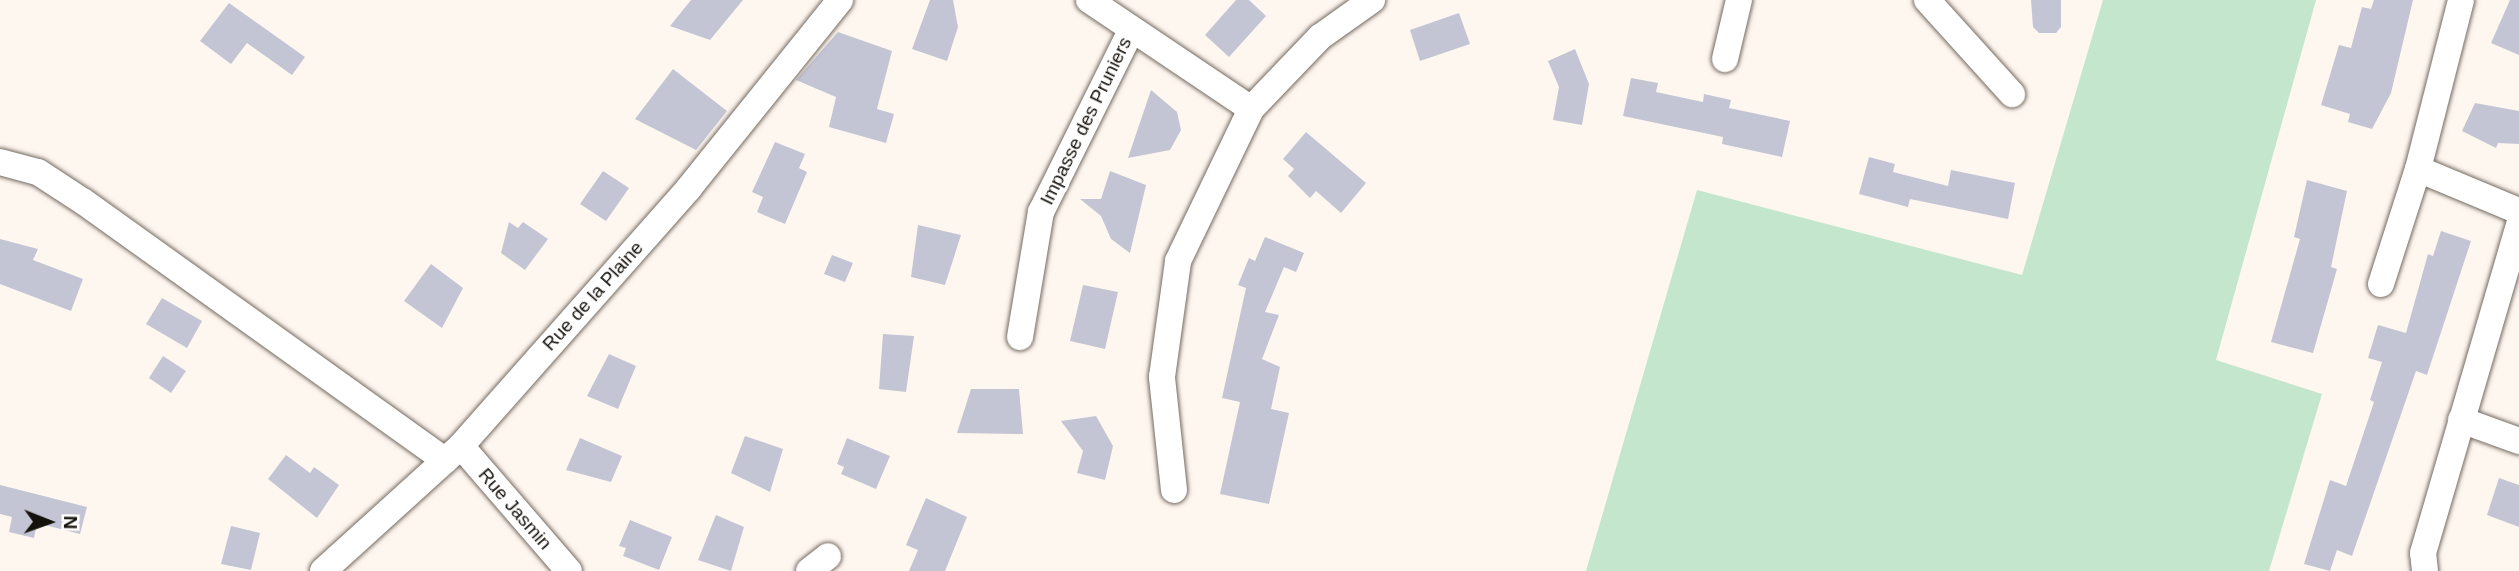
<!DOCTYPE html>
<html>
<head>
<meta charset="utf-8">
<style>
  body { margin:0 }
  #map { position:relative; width:2519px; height:571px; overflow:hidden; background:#fef7f0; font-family:Helvetica,sans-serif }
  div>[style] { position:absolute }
  .green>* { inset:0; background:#c4e6cc }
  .building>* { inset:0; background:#c4c5d4 }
  .roads { filter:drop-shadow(0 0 2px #746a60) drop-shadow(0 0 2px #746a60) }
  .street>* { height:26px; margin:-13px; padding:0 13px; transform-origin:13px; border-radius:13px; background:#fff }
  span { translate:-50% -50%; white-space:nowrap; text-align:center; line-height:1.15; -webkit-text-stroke:6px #fff; paint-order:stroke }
  .street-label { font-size:19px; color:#15110d }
  .north { position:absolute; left:14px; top:487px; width:70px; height:70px; -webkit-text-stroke:5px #fff; paint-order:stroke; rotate:91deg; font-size:19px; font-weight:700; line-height:28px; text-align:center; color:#15110d }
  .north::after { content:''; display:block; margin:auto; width:24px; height:32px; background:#15110d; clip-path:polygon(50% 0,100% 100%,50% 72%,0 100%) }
</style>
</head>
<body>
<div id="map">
  <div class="green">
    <i style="clip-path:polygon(2103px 0,2316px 0,2216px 360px,2322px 394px,2269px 571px,1586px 571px,1697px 190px,2022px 275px)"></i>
  </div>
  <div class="building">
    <i style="clip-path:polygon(691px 0,743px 0,710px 40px,670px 26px)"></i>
    <i style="clip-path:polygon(930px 0,953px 0,958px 27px,947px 61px,912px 49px)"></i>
    <i style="clip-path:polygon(1236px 0,1249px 0,1266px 16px,1229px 57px,1205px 35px)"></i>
    <i style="clip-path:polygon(2031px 0,2061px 0,2061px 27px,2056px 33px,2039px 33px,2033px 27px)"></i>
    <i style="clip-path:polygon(2374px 0,2413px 0,2391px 93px,2372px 129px,2348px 122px,2350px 114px,2321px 105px,2339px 45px,2351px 48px,2362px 7px,2371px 9px)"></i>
    <i style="clip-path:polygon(2510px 0,2519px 0,2519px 55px,2491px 43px)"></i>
    <i style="clip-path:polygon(229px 3px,305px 57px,292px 75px,247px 43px,231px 64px,200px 41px)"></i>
    <i style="clip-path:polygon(1459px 13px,1470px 44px,1420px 61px,1410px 30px)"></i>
    <i style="clip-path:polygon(838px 32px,892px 51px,877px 109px,894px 114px,886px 143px,829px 127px,836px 97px,796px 80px)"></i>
    <i style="clip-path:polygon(1575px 49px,1589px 84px,1582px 125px,1553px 120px,1559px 87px,1548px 61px)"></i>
    <i style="clip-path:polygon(673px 69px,727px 111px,696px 150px,635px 119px)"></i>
    <i style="clip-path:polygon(1631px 78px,1658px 83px,1656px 92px,1703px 102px,1704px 94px,1731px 100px,1729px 108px,1790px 121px,1782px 157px,1722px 144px,1723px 137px,1623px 116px)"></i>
    <i style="clip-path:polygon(1151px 90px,1177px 112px,1181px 130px,1170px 150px,1128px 158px)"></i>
    <i style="clip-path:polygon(2475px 103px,2519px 111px,2519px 144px,2498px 143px,2496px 148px,2462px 131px)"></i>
    <i style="clip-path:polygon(1306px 132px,1366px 183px,1341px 213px,1316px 191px,1310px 198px,1288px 176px,1294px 169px,1283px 159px)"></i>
    <i style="clip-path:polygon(775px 142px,805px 154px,799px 168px,807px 172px,785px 224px,757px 212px,763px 197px,752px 192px)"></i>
    <i style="clip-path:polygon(1869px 157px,1895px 164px,1893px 172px,1948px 186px,1951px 170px,2015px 183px,2008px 219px,1910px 199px,1908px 207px,1859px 194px)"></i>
    <i style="clip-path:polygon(603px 171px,629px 188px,606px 221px,580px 204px)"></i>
    <i style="clip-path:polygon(1110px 171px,1146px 185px,1130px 253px,1111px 239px,1101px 216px,1080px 199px,1101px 199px)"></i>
    <i style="clip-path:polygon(2307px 180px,2347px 191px,2331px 267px,2337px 269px,2313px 353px,2271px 342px,2300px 239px,2294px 237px)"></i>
    <i style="clip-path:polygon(509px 222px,518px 228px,523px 222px,548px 239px,525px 270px,501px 253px)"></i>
    <i style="clip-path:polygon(918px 225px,961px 235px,945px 285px,911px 277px)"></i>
    <i style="clip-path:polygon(2441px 231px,2471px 241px,2427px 375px,2416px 371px,2352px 556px,2337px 550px,2330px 571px,2304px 564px,2330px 480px,2346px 486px,2374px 402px,2370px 400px,2382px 362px,2368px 358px,2378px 325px,2406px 333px,2428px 254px,2433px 256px)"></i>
    <i style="clip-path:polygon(1265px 237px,1304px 253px,1296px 272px,1284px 267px,1265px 312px,1279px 315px,1262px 359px,1280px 367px,1271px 409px,1289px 413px,1269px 504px,1220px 494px,1240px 402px,1222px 398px,1246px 288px,1238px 285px,1249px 258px,1255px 261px)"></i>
    <i style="clip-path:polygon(0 239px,38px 249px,33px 260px,83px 279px,71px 311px,0 284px)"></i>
    <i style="clip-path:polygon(832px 255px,853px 263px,845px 282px,824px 274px)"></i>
    <i style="clip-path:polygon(431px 264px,463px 288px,442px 328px,404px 301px)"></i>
    <i style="clip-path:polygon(1083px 285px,1118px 292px,1105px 349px,1070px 341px)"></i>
    <i style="clip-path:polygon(162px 298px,202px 321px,187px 348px,146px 324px)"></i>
    <i style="clip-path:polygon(883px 334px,914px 336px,906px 392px,879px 389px)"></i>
    <i style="clip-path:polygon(609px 354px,636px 366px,618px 409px,587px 396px)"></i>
    <i style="clip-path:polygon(163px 356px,186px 371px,171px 393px,149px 378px)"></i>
    <i style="clip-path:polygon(971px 389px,1019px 389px,1023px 434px,957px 433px)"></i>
    <i style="clip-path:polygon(1096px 416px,1113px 446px,1105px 480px,1077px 473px,1083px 451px,1061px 421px)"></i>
    <i style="clip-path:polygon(745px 436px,783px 449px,770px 492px,731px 473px)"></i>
    <i style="clip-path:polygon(580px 438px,622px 456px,611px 482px,566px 470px)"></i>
    <i style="clip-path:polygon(847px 438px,890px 456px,876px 489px,841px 474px,844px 467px,837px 464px)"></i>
    <i style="clip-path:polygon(286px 455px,310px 473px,314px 467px,339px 485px,317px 518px,268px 479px)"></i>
    <i style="clip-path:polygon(2499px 478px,2519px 485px,2519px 527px,2487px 515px)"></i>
    <i style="clip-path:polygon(0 485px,87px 507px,80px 534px,37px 523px,34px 538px,9px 532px,12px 517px,0 514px)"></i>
    <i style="clip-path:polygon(926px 498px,967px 517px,945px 571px,909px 571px,918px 550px,906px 545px)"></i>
    <i style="clip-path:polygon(716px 515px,744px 527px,731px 571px,698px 560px)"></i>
    <i style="clip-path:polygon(630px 520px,672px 537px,659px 570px,623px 556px,626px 548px,619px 546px)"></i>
    <i style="clip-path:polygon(231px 526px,260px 533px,251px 570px,221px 564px)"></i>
  </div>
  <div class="roads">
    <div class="street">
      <i style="left:1089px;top:0;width:195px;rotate:33.9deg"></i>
      <i style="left:1927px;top:0;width:127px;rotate:47.9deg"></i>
      <i style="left:1725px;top:59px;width:61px;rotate:-76.7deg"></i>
      <i style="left:0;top:162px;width:39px;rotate:15deg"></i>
      <i style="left:38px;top:172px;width:55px;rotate:33.1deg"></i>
      <i style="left:84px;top:202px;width:444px;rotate:35.6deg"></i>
      <i style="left:2418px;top:169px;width:109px;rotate:22.6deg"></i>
      <i style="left:2381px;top:284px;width:121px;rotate:-72.2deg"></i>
      <i style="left:2418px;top:169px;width:174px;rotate:-75.7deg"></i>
      <i style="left:1020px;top:337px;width:127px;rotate:-80.5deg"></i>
      <i style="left:1041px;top:212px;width:204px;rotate:-63.6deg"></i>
      <i style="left:2461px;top:420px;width:62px;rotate:19.9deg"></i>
      <i style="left:461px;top:446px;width:165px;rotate:49.2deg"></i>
      <i style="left:1174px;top:490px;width:114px;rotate:-96.1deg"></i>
      <i style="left:1162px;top:377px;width:117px;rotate:-82.1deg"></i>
      <i style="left:1178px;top:261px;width:169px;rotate:-64.3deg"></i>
      <i style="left:1251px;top:109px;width:100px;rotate:-46.2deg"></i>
      <i style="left:1320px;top:37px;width:64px;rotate:-35.4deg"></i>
      <i style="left:323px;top:571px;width:186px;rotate:-42.2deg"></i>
      <i style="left:461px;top:446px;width:344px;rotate:-48.5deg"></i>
      <i style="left:689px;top:188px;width:241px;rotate:-51.2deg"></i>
      <i style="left:809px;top:571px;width:24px;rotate:-38deg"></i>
      <i style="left:2425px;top:571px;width:18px;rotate:-96deg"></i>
      <i style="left:2423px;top:553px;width:343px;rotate:-73.7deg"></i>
    </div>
  </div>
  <div class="street-label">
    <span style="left:1086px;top:121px;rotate:-64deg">Impasse des Pruniers</span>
    <span style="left:593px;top:296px;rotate:-48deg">Rue de la Plaine</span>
    <span style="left:515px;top:509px;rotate:49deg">Rue Jasmin</span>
  </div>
  <div class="north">N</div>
</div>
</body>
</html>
